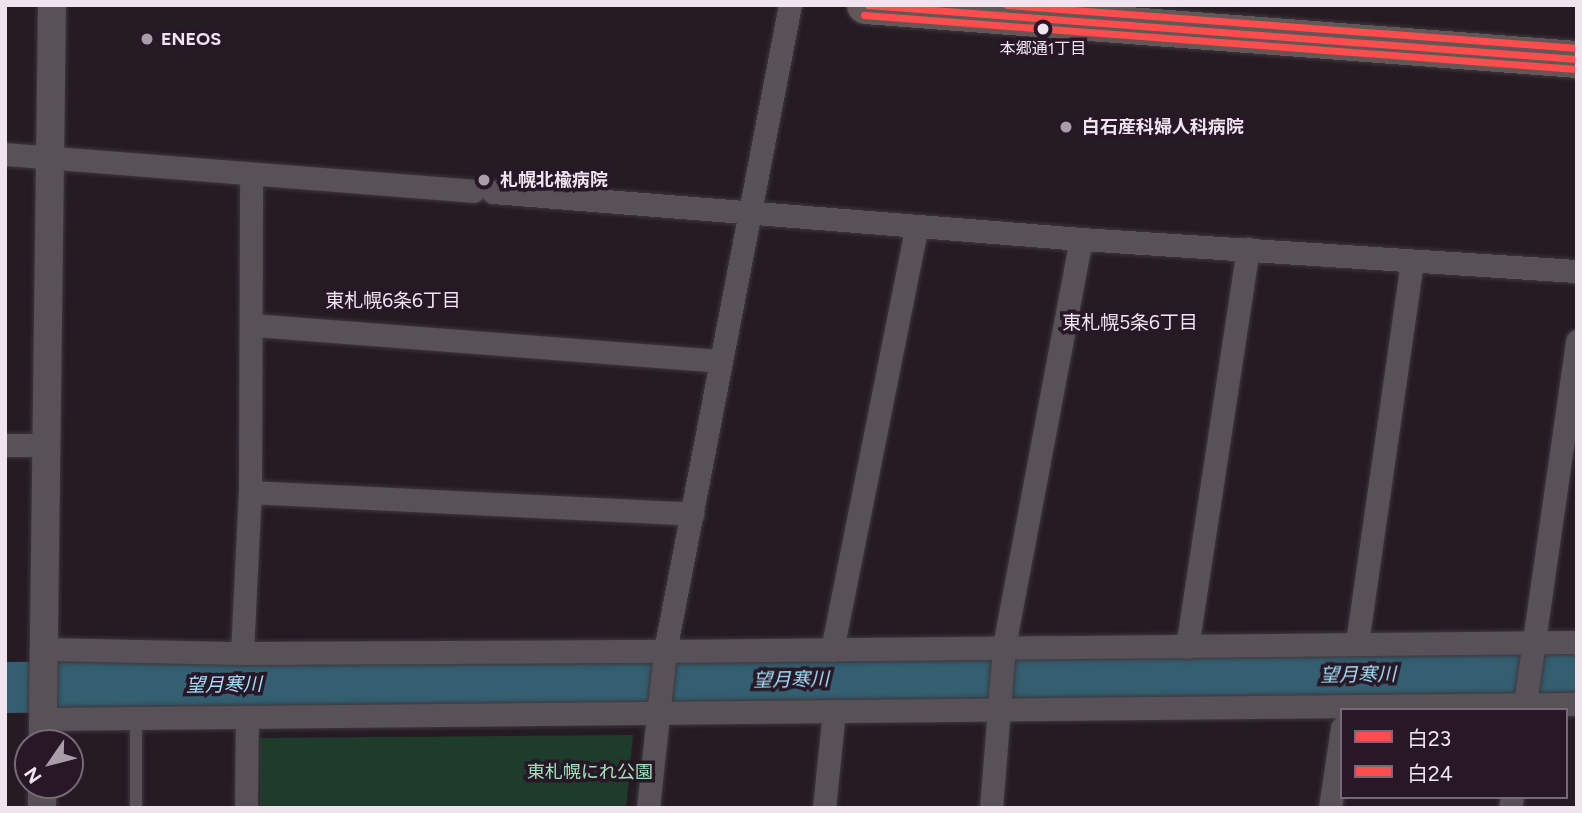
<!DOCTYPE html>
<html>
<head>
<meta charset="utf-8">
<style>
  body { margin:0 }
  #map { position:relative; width:1582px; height:813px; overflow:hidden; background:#241b23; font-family:Figtree,"Noto Sans JP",sans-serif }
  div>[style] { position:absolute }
  .green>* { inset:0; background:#1e3c2b }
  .river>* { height:51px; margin:-25.5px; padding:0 25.5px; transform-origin:25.5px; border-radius:25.5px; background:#335f70 }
  .roads { filter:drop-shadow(0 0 2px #3e363d) drop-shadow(0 0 2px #3e363d) }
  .service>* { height:12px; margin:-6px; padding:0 6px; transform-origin:6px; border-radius:6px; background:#585157 }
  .minor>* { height:23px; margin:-11.5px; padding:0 11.5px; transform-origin:11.5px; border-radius:11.5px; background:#585157 }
  .tertiary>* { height:28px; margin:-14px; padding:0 14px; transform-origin:14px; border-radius:14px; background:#585157 }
  .primary>* { height:37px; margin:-18.5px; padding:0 18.5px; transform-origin:18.5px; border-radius:18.5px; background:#625756 }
  .bus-1>* { height:7px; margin:-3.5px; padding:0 3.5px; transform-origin:3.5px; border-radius:3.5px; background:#ff4d4d }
  .bus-2>* { height:7px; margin:-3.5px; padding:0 3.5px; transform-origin:3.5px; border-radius:3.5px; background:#ff4d4d }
  .bus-3>* { height:7px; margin:-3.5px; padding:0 3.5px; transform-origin:3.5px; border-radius:3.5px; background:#ff4d4d }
  .dots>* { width:19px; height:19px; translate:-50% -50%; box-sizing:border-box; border:4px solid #281726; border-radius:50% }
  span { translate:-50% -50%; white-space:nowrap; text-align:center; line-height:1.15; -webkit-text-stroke:7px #281726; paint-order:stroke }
  .bus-label { font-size:16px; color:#f0e4ee }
  .poi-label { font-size:18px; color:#f0e4ee; font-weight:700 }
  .left { translate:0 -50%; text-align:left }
  .park-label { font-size:18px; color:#9fe3b8 }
  .neighbourhood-label { font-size:19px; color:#f0e4ee }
  .water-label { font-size:19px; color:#a1e1f9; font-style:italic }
  .frame { position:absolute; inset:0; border:7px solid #f0e4ee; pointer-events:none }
  .legend { position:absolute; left:1340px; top:708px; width:228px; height:91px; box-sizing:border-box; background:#281726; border:2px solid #786976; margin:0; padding:9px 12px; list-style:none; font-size:21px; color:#f0e4ee }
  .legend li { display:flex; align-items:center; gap:14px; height:35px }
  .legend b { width:35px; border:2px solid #786976 }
  .north { position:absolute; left:14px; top:729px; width:70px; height:70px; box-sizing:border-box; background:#281726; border:2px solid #786976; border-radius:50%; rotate:235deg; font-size:19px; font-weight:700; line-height:28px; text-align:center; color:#f0e4ee }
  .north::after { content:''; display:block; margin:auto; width:24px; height:32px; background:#a99ea7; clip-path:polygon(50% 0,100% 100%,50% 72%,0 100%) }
</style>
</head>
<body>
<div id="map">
  <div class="green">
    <i style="clip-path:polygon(633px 735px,626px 808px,260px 808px,260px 738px)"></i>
  </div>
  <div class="river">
    <i style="left:5px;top:687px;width:1572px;rotate:-0.51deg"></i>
  </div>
  <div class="roads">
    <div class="service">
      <i style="left:136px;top:718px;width:90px;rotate:90deg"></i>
    </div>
    <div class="minor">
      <i style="left:5px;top:154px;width:470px;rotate:4.5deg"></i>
      <i style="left:493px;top:192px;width:590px;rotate:4.57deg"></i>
      <i style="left:1081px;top:239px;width:497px;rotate:3.7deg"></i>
      <i style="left:253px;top:325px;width:469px;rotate:4.4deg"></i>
      <i style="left:5px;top:445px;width:42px"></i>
      <i style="left:250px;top:492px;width:443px;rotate:2.8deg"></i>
      <i style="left:1357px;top:643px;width:385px;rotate:-81.8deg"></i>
      <i style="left:1187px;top:647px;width:403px;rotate:-81.3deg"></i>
      <i style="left:45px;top:649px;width:197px;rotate:1.2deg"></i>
      <i style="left:242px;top:653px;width:423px;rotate:-0.3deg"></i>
      <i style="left:665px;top:651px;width:912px;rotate:-0.57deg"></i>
      <i style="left:832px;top:650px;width:432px;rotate:-78.7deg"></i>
      <i style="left:242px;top:653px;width:161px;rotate:-87.2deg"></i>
      <i style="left:250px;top:492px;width:317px;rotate:-89.8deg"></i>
      <i style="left:1524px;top:710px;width:373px;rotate:-81.8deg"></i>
      <i style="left:43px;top:711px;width:8px;rotate:90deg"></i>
      <i style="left:43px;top:719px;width:93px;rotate:-0.6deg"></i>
      <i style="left:136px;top:718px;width:1441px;rotate:-0.56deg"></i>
      <i style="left:246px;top:808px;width:90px;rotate:-89.4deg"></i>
      <i style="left:648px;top:808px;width:158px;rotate:-83.8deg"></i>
      <i style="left:665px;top:651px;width:658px;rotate:-79.05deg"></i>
      <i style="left:824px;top:808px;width:98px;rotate:-84.1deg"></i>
      <i style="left:991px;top:808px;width:163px;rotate:-85.4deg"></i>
      <i style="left:1004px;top:646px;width:414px;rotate:-79.3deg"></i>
      <i style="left:1330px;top:808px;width:81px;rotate:-81.5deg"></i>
      <i style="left:1510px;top:808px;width:11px;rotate:-80deg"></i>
    </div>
    <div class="tertiary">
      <i style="left:43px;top:711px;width:706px;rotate:-89.27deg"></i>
      <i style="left:43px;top:743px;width:24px;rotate:-90deg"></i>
      <i style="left:42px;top:808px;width:23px;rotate:-90deg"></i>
    </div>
    <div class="primary">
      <i style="left:865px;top:5px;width:714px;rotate:4.34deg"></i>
    </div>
  </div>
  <div class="bus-1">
    <i style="left:868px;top:5px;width:711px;rotate:4.36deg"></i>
  </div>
  <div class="bus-2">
    <i style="left:864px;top:15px;width:714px;rotate:4.34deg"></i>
  </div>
  <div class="bus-3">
    <i style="left:1007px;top:5px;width:572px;rotate:4.31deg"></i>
  </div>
  <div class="dots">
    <i style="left:1043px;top:29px;background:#f0e4ee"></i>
    <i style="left:147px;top:39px;background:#a99ea7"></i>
    <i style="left:1066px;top:127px;background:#a99ea7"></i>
    <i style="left:484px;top:180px;background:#a99ea7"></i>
  </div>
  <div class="bus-label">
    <span style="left:1043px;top:49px">本郷通1丁目</span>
  </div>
  <div class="poi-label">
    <span class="left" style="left:161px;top:39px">ENEOS</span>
    <span class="left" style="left:1082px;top:127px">白石産科婦人科病院</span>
    <span class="left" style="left:500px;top:180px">札幌北楡病院</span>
  </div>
  <div class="park-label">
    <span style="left:590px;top:772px">東札幌にれ公園</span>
  </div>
  <div class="neighbourhood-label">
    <span style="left:393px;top:301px">東札幌6条6丁目</span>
    <span style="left:1130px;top:323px">東札幌5条6丁目</span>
  </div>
  <div class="water-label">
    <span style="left:1358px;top:675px;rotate:-1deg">望月寒川</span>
    <span style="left:791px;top:680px;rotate:-1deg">望月寒川</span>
    <span style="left:224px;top:685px;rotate:-1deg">望月寒川</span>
  </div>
  <div class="frame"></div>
  <ul class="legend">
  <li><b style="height:9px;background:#ff4d4d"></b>白23</li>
  <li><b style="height:9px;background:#ff4d4d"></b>白24</li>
  </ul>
  <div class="north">N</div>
</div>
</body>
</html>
